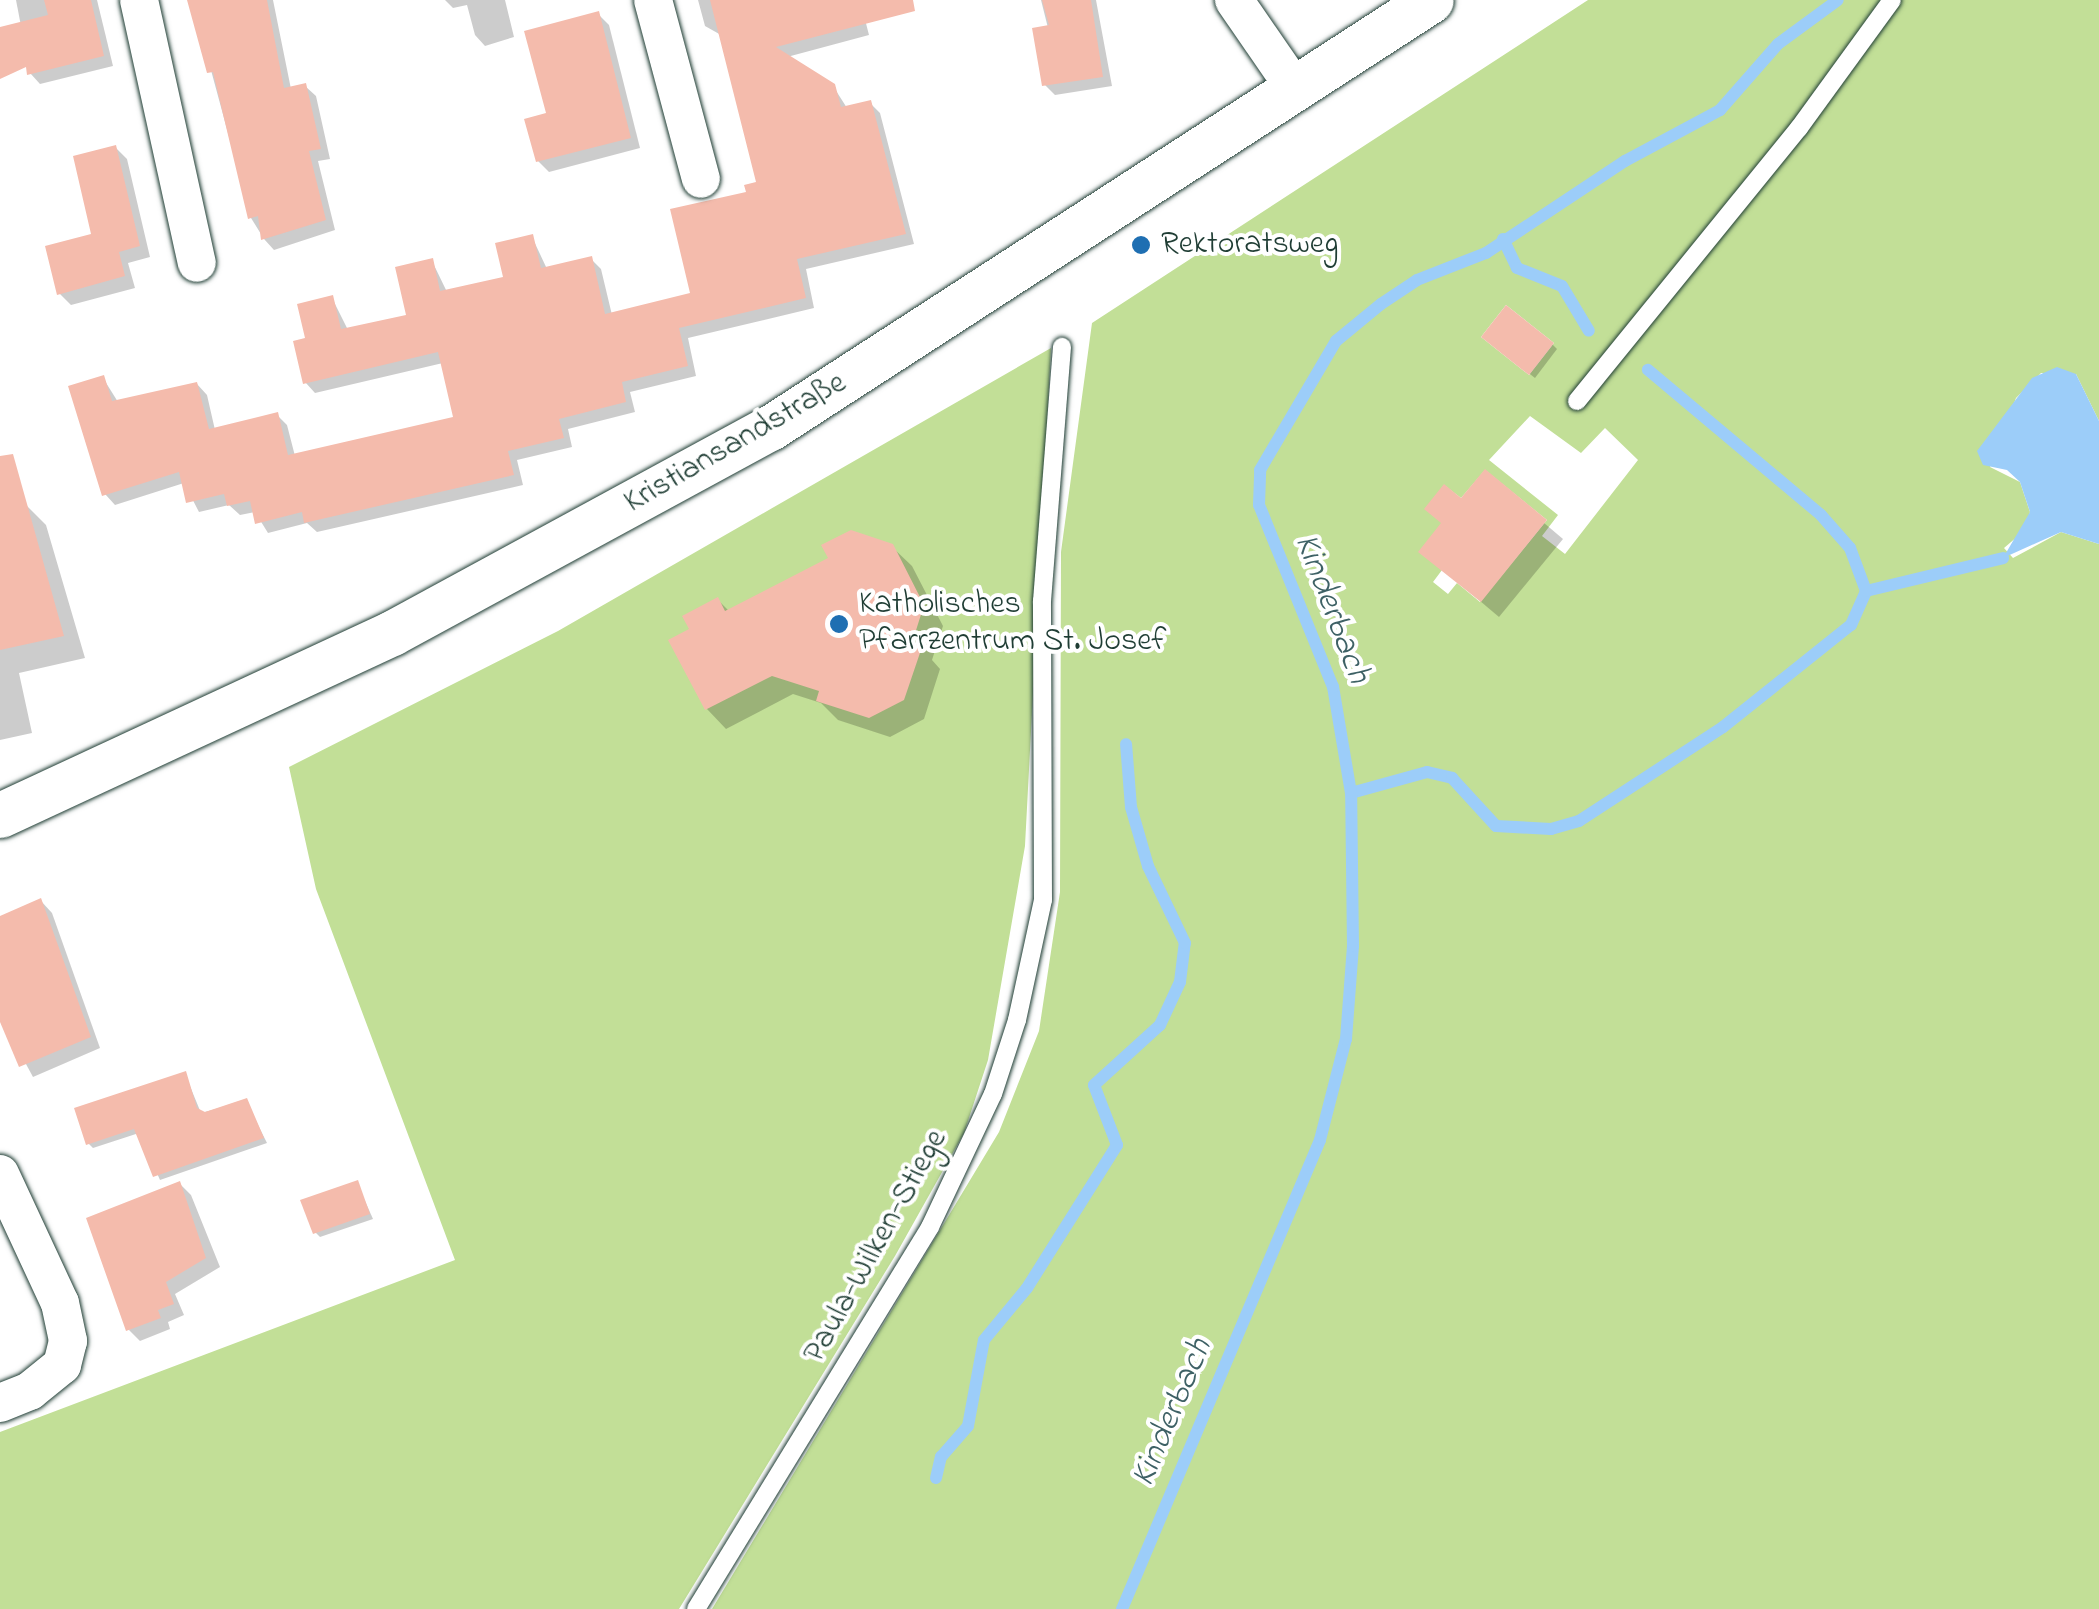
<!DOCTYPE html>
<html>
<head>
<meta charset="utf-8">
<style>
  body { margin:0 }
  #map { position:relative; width:2099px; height:1609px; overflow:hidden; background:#fff; font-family:"Indie Flower",sans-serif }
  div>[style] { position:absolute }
  .green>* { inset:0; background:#c2df97 }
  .water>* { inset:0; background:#9ccdf9 }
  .shadow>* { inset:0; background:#0003 }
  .stream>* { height:12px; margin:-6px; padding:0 6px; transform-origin:6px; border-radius:6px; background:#9ccdf9 }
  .building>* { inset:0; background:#f4bbac }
  .roads { filter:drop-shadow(0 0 2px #1f3d34) drop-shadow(0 0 2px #1f3d34) }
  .service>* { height:18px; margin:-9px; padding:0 9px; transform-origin:9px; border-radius:9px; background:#fff }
  .minor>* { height:38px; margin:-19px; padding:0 19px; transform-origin:19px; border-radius:19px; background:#fff }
  .tertiary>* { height:45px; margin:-22.5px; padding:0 22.5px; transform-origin:22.5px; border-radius:22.5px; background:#fff }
  .dots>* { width:28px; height:28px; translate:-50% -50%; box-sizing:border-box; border:5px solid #fff; border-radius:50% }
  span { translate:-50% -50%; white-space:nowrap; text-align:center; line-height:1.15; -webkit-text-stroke:8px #fff; paint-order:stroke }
  .poi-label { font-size:32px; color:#1f3d34 }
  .left { translate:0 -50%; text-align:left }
  .street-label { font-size:32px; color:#1f3d34 }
  .water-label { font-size:35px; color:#3e6165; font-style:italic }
</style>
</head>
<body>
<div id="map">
  <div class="green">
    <i style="clip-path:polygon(evenodd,1588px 0,2099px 0,2099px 421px,2076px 374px,2041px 373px,2016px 398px,1990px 467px,2020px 482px,2030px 512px,2025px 530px,2004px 548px,2013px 558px,2061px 532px,2099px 544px,2099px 1609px,712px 1609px,999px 1132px,1039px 1031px,1060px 892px,1061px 552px,1092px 323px,1588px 0,1506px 305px,1554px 343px,1529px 375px,1481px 337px,1506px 305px,1588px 0,1530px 416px,1581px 453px,1605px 428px,1638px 460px,1565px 554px,1542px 536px,1558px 515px,1489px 460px,1530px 416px,1588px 0,1485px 470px,1547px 520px,1480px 602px,1457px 583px,1448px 594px,1433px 582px,1442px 570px,1444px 485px,1461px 498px,1485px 470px)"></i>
    <i style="clip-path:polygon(1051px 348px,1025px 846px,988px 1060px,964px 1133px,895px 1256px,679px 1609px,0 1609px,0 1432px,455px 1260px,316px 889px,289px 767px,558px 631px)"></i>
  </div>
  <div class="water">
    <i style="clip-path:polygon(2057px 367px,2076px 374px,2099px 421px,2099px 544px,2061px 532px,2003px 558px,2030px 512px,2020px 482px,2007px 470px,1983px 465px,1977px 451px,2032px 378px)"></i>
  </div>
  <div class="shadow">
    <i style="clip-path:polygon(16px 0,97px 0,113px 66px,40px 84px,30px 73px)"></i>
    <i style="clip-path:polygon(192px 0,273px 0,291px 89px,305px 86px,316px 96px,330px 159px,318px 161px,335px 230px,274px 250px,264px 239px,251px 218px)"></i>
    <i style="clip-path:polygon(445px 0,505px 0,514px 37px,485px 46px,475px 35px,467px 5px,453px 8px)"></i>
    <i style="clip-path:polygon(698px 0,860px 0,869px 35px,787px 57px,833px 86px,847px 108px,870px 103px,880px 113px,914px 244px,806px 269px,814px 308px,688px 338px,696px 376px,630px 392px,635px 412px,568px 429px,572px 447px,517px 460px,523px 485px,317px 532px,307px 523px,268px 533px,255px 512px,240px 515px,229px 505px,199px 512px,184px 483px,115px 505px,105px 494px,103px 378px,118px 402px,197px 384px,207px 395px,215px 430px,277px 415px,287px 425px,295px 456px,456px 419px,443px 363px,315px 393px,305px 382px,308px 340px,332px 298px,348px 330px,409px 316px,432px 261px,447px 292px,506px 279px,532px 237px,547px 269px,591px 259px,601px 269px,612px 315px,693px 295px,759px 184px,721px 35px,705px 26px)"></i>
    <i style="clip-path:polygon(1041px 0,1096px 0,1112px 86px,1055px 95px,1045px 85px,1048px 28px)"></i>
    <i style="clip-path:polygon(598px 14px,609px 25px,640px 148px,549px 172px,538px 161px,549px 114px)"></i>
    <i style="clip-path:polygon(116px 148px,127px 159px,150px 257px,128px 263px,135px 288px,71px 305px,59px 293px,94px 236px)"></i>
    <i style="clip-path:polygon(1489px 342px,1552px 344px,1557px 349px,1535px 378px)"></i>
    <i style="clip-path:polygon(1485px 473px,1563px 539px,1499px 617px,1422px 552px)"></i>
    <i style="clip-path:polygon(23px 502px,46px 525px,85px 658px,19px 673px,32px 733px,0 740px,0 508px)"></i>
    <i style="clip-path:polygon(891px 546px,912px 566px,943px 626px,932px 660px,940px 669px,924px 719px,890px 737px,838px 720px,821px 703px,793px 694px,726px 729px,707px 709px,692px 631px,718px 600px,729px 611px)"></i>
    <i style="clip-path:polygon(41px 901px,52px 913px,100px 1048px,33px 1077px,0 1016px,0 919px)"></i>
    <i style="clip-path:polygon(185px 1074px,201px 1113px,246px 1101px,267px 1143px,160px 1180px,139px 1133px,93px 1148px,88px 1143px)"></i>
    <i style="clip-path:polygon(357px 1183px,373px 1219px,320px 1237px,315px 1232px)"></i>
    <i style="clip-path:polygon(180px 1184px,191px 1195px,220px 1267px,175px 1294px,184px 1315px,168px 1322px,170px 1329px,140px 1341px,129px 1330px)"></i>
  </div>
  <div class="stream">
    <i style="left:1503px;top:239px;width:32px;rotate:64deg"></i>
    <i style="left:1517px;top:268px;width:48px;rotate:21.8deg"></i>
    <i style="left:1562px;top:286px;width:52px;rotate:59deg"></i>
    <i style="left:1866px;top:591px;width:141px;rotate:-13.5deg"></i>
    <i style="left:1351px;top:793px;width:79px;rotate:-15.4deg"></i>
    <i style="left:1427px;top:772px;width:26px;rotate:13deg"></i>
    <i style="left:1452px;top:778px;width:65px;rotate:47.5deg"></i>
    <i style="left:1496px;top:826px;width:55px;rotate:3.1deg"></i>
    <i style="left:1551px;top:829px;width:29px;rotate:-16deg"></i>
    <i style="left:1579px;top:821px;width:172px;rotate:-33.1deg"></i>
    <i style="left:1723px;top:727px;width:164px;rotate:-38.6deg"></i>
    <i style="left:1851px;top:625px;width:37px;rotate:-66deg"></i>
    <i style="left:1866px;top:591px;width:46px;rotate:-110.4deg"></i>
    <i style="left:1850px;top:548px;width:44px;rotate:-131.3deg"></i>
    <i style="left:1821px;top:515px;width:226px;rotate:-140deg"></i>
    <i style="left:936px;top:1478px;width:22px;rotate:-77deg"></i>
    <i style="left:941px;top:1457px;width:41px;rotate:-48.9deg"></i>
    <i style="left:968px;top:1426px;width:87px;rotate:-79.5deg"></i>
    <i style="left:984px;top:1340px;width:67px;rotate:-50.4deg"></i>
    <i style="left:1027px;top:1288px;width:169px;rotate:-57.8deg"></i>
    <i style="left:1117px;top:1145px;width:64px;rotate:-111deg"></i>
    <i style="left:1094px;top:1085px;width:89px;rotate:-42.3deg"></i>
    <i style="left:1160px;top:1025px;width:47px;rotate:-65.1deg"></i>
    <i style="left:1180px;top:982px;width:39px;rotate:-83deg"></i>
    <i style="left:1185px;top:943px;width:85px;rotate:-115.7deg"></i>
    <i style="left:1148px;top:866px;width:61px;rotate:-106.1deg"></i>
    <i style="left:1131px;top:807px;width:63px;rotate:-94.5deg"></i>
    <i style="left:1122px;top:1609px;width:509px;rotate:-67.11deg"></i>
    <i style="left:1320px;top:1140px;width:104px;rotate:-75.6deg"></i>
    <i style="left:1346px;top:1039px;width:93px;rotate:-85.7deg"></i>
    <i style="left:1353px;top:946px;width:153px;rotate:-90.7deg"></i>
    <i style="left:1351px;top:793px;width:108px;rotate:-99.6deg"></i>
    <i style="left:1333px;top:687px;width:196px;rotate:-112.1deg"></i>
    <i style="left:1259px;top:505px;width:35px;rotate:-88deg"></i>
    <i style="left:1260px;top:470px;width:150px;rotate:-59.5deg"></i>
    <i style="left:1336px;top:341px;width:58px;rotate:-39.4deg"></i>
    <i style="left:1381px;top:304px;width:43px;rotate:-33.7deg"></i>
    <i style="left:1417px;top:280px;width:74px;rotate:-21.4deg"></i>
    <i style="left:1486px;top:253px;width:167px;rotate:-33.5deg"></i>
    <i style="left:1625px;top:161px;width:108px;rotate:-28.2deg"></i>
    <i style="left:1720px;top:110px;width:88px;rotate:-48.7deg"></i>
    <i style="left:1778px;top:44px;width:74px;rotate:-36.3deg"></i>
  </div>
  <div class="building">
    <i style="clip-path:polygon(44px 0,91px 0,104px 56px,27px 75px,26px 67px,0 79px,0 27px,48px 15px)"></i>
    <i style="clip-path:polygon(187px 0,267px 0,284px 88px,306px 83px,321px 149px,309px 151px,326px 220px,261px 240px,258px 216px,248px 219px,213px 72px,207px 73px)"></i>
    <i style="clip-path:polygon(710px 0,913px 0,915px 11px,776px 47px,835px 84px,841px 107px,871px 100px,906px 234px,797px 259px,806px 298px,679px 328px,688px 366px,622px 382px,626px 402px,559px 419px,564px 438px,508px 451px,514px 475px,304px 523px,302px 512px,255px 524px,250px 501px,227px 506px,224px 494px,186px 503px,179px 472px,102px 496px,68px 386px,104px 375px,112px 401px,197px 382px,209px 429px,278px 412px,288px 455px,453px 417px,438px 352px,303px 384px,293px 341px,305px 338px,297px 304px,333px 295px,341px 329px,406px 315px,395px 267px,433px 258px,440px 291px,503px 277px,495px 243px,533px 234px,541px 268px,592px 256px,605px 314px,690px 293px,670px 209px,746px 192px,744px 185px,756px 182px)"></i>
    <i style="clip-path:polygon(1042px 0,1091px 0,1103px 77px,1042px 86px,1032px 28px,1049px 25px)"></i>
    <i style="clip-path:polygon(599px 11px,631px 138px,536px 162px,524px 119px,546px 113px,524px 31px)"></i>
    <i style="clip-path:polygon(116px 145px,140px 246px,119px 252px,125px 276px,57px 295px,45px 246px,91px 234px,73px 156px)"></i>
    <i style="clip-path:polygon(1506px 305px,1554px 343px,1529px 375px,1481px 337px)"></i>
    <i style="clip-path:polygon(13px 454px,64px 636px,0 650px,0 456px)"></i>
    <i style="clip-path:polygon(1485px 469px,1547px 520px,1481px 602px,1418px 552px,1441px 523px,1424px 509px,1444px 484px,1461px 498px)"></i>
    <i style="clip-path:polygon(851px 530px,893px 544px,924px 605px,912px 643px,922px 647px,904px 700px,869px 718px,816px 701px,819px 691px,772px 676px,705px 710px,668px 640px,689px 629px,682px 616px,718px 597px,725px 611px,828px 558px,821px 545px)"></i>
    <i style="clip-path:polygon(41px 898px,91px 1037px,19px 1067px,0 1022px,0 916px)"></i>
    <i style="clip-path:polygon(186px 1071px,197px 1108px,205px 1112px,247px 1098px,264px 1138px,153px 1177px,134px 1129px,86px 1145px,74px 1108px)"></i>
    <i style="clip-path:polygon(358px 1180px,370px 1214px,313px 1234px,300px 1200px)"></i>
    <i style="clip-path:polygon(180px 1181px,206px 1258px,166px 1282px,174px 1304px,158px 1310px,161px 1318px,126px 1331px,86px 1218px)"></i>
  </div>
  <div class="roads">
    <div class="service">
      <i style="left:1577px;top:401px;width:352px;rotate:-50.9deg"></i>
      <i style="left:1799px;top:128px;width:158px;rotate:-54deg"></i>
      <i style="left:696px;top:1609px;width:448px;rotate:-58.5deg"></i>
      <i style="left:930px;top:1227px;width:147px;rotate:-64.7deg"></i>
      <i style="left:993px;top:1094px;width:78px;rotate:-72deg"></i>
      <i style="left:1017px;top:1020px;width:123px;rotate:-77.8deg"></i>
      <i style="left:1043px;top:900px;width:299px;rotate:-90.2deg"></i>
      <i style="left:1042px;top:601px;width:255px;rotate:-85.5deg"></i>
    </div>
    <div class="minor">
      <i style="left:139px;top:0;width:269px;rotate:77.6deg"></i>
      <i style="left:653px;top:0;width:185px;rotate:75deg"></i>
      <i style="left:1234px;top:0;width:109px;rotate:55.4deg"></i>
      <i style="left:0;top:1174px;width:142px;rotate:65.1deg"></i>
      <i style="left:60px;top:1303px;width:39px;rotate:78deg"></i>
      <i style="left:68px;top:1341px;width:25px;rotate:104deg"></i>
      <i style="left:62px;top:1365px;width:41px;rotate:140.9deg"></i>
      <i style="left:30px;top:1391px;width:32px;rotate:158deg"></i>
    </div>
    <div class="tertiary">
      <i style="left:0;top:815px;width:432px;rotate:-24.9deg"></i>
      <i style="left:392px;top:633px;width:430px;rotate:-28.5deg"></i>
      <i style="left:770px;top:428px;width:787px;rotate:-32.92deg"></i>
    </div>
  </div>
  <div class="dots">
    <i style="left:1141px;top:245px;background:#1f6fb2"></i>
    <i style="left:839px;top:624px;background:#1f6fb2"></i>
  </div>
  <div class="poi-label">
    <span class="left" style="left:1161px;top:245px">Rektoratsweg</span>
    <span class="left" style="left:859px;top:624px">Katholisches<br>Pfarrzentrum St. Josef</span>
  </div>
  <div class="street-label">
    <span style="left:736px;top:444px;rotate:-30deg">Kristiansandstraße</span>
    <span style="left:877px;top:1247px;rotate:-61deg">Paula-Wilken-Stiege</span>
  </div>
  <div class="water-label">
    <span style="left:1331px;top:609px;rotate:69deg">Kinderbach</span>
    <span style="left:1173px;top:1413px;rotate:-67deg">Kinderbach</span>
  </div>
</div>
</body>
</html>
